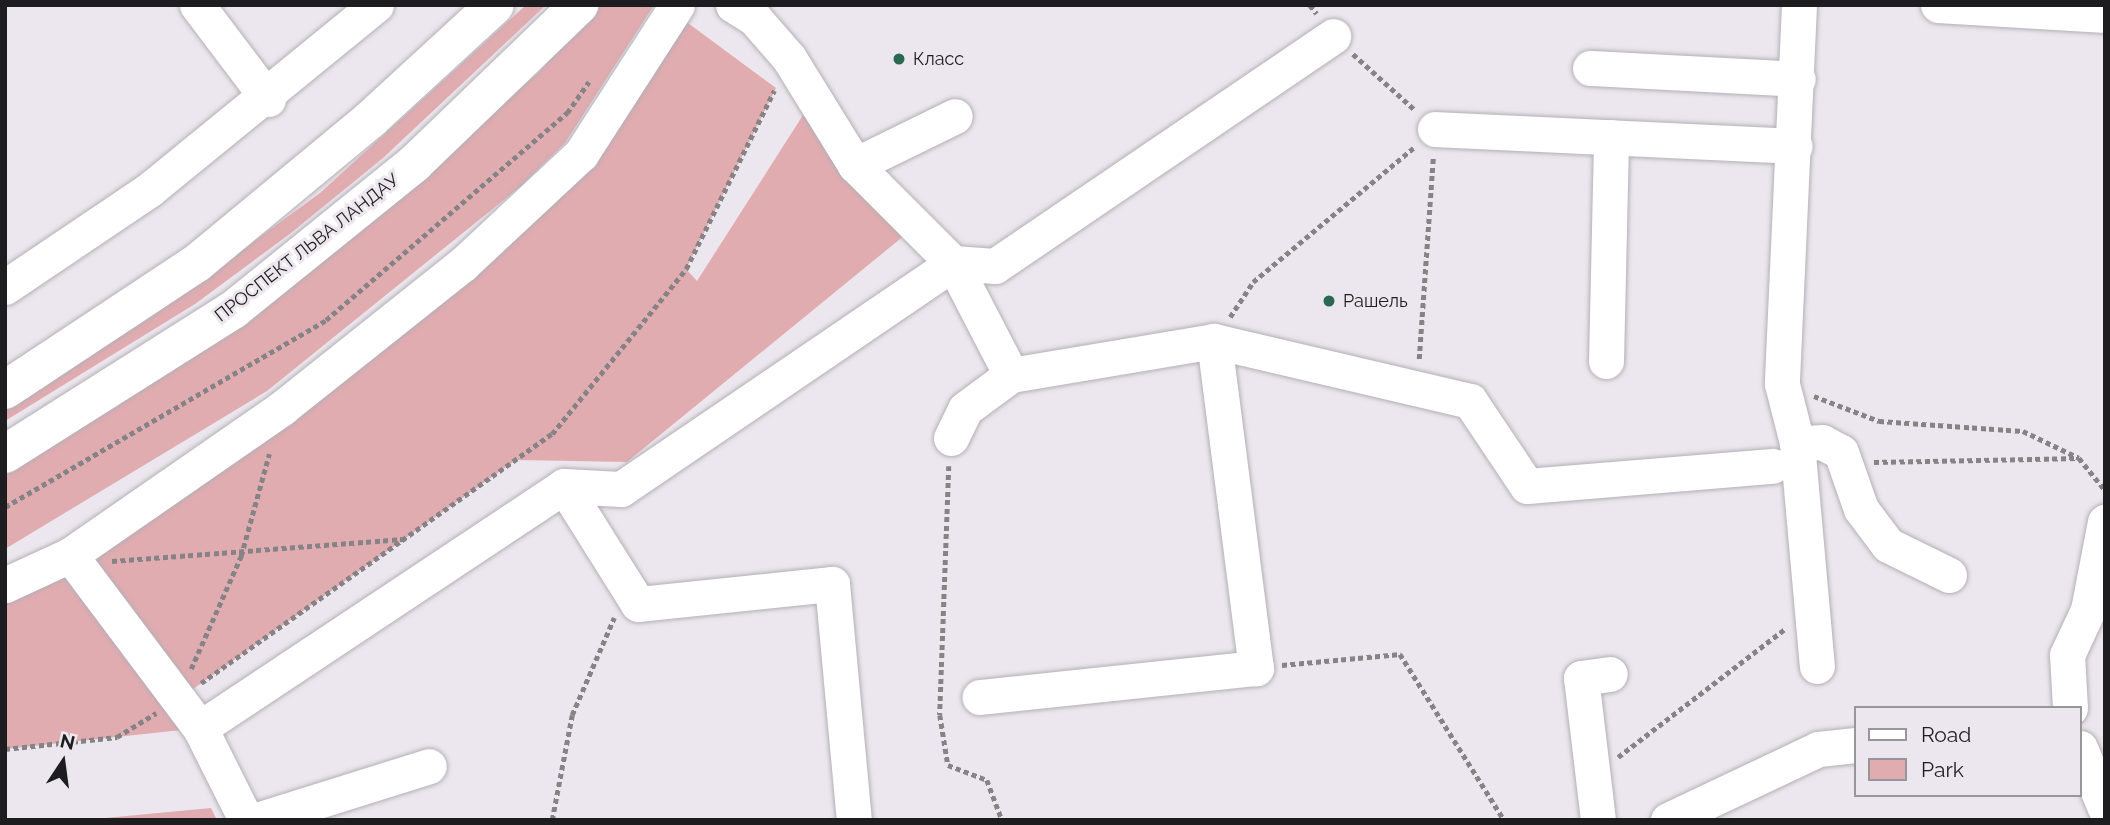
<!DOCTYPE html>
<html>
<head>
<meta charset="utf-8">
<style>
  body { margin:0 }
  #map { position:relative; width:2110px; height:825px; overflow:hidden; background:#ece7ee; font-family:Raleway,sans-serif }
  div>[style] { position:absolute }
  .green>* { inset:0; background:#e1acb0 }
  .path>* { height:4.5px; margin-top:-2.25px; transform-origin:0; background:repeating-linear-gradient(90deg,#868387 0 5px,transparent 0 8.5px) }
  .roads { filter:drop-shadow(0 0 2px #b4afb6) drop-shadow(0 0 2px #b4afb6) }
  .minor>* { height:35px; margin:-17.5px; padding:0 17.5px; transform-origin:17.5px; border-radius:17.5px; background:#fff }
  .major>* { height:38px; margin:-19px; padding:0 19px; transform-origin:19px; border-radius:19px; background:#fff }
  .dots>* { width:19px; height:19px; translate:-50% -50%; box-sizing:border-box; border:4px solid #ece7ee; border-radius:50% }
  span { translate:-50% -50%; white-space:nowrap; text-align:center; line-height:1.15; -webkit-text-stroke:6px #ece7ee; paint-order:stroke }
  .poi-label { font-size:18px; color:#1d1c1e }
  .left { translate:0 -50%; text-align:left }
  .street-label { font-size:18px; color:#1d1c1e }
  .frame { position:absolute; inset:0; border:7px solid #1d1c1e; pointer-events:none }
  .legend { position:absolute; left:1854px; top:706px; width:228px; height:91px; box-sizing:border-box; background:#ece7ee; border:2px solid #99969b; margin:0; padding:9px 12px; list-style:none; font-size:21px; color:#1d1c1e }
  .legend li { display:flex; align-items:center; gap:14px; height:35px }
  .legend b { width:35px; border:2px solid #99969b }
  .north { position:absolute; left:28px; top:727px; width:70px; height:70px; -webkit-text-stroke:5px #ece7ee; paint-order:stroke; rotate:13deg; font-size:19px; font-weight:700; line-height:28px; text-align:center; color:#1d1c1e }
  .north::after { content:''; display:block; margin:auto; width:24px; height:32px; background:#1d1c1e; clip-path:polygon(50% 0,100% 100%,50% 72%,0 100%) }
</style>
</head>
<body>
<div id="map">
  <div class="green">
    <i style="clip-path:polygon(526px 5px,546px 5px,383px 158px,291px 233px,195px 304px,5px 421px,5px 407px,148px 319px,320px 193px)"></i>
    <i style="clip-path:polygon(601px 5px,654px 5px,565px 143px,521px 186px,267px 391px,5px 549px,5px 470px,277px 291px,537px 74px)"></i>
    <i style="clip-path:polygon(673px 12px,776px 88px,686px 269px,697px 281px,805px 112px,916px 226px,627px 462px,516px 460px,179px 699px,200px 728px,5px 749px,5px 585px,70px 555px,581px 154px)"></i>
    <i style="clip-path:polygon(211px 808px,217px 820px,84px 820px)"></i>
  </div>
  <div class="path">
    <i style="left:1310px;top:5px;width:11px;rotate:52deg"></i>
    <i style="left:1353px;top:54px;width:82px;rotate:42deg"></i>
    <i style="left:1230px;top:317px;width:42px;rotate:-56.7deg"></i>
    <i style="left:1253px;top:282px;width:209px;rotate:-39.9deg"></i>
    <i style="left:1419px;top:359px;width:201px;rotate:-86deg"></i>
    <i style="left:1814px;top:396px;width:70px;rotate:21deg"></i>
    <i style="left:1879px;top:421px;width:144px;rotate:4deg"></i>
    <i style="left:2023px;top:431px;width:62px;rotate:25.7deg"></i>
    <i style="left:1874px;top:462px;width:205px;rotate:-1.1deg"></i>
    <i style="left:2079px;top:458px;width:41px;rotate:50.9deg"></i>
    <i style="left:949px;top:466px;width:249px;rotate:92.1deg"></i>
    <i style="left:940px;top:715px;width:51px;rotate:80.9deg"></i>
    <i style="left:948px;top:765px;width:42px;rotate:21deg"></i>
    <i style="left:987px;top:780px;width:43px;rotate:69.4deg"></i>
    <i style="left:5px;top:507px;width:371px;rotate:-30.2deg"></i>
    <i style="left:326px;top:320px;width:318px;rotate:-40.7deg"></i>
    <i style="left:567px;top:113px;width:38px;rotate:-55deg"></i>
    <i style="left:112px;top:561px;width:292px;rotate:-4.3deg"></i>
    <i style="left:1282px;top:665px;width:119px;rotate:-5.3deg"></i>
    <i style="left:1400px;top:654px;width:196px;rotate:57.9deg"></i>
    <i style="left:191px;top:669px;width:124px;rotate:-66.1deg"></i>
    <i style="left:241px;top:556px;width:106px;rotate:-74.6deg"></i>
    <i style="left:201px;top:683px;width:430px;rotate:-35.4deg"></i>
    <i style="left:552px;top:434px;width:213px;rotate:-50.9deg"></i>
    <i style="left:686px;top:269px;width:199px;rotate:-63.7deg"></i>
    <i style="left:5px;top:749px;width:113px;rotate:-6.1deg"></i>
    <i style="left:117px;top:737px;width:46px;rotate:-31.6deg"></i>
    <i style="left:1618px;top:757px;width:212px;rotate:-37.5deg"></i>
    <i style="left:552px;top:820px;width:107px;rotate:-79.2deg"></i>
    <i style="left:572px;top:715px;width:106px;rotate:-66.6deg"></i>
  </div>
  <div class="roads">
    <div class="minor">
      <i style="left:197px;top:5px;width:118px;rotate:52.9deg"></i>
      <i style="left:733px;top:5px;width:26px;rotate:32deg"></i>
      <i style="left:755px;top:19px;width:52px;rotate:48.9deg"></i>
      <i style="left:789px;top:58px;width:126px;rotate:58.3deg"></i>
      <i style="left:855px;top:165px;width:139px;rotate:45deg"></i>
      <i style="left:953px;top:263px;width:126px;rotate:62.6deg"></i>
      <i style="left:1011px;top:375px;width:206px;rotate:-9.5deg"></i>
      <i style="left:1214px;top:341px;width:330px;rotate:82.7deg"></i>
      <i style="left:1256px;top:668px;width:278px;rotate:174deg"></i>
      <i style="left:1799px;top:5px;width:379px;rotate:92.6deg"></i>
      <i style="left:1782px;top:384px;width:61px;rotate:75.7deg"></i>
      <i style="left:1797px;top:443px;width:224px;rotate:84.9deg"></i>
      <i style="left:1938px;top:5px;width:167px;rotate:3.4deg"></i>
      <i style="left:1590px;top:68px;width:208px;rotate:3deg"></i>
      <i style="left:1435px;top:129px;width:360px;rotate:2.7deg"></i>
      <i style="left:855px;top:165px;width:111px;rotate:-26.1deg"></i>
      <i style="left:5px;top:287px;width:174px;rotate:-34deg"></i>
      <i style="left:149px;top:190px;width:293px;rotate:-39.2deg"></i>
      <i style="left:1214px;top:341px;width:263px;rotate:13.2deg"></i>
      <i style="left:1470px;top:401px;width:102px;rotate:56.2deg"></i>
      <i style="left:1527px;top:486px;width:246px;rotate:-4.7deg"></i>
      <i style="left:1606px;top:361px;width:224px;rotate:-88.7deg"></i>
      <i style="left:951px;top:438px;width:32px;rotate:-64deg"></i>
      <i style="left:965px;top:409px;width:57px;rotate:-36.5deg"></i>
      <i style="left:1797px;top:443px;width:25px;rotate:-2deg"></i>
      <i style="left:1822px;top:442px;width:21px;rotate:28deg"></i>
      <i style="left:1841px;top:452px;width:60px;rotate:70.7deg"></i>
      <i style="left:1861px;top:509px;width:45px;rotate:53.1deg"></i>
      <i style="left:1888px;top:545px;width:68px;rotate:26.2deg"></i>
      <i style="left:564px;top:486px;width:57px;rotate:3deg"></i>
      <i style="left:621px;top:489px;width:402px;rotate:-34.2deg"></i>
      <i style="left:953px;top:263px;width:42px;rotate:4.1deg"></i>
      <i style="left:995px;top:266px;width:409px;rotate:-34.2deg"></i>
      <i style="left:70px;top:555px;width:258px;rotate:-34.7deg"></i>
      <i style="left:282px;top:408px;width:231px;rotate:-38.5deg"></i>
      <i style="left:463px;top:264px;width:161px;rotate:-43deg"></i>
      <i style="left:581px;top:154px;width:177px;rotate:-57.2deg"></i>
      <i style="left:5px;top:585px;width:72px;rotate:-24.8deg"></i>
      <i style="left:70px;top:555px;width:216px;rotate:53.1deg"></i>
      <i style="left:200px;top:728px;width:103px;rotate:63.4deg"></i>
      <i style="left:2070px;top:708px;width:53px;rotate:-93.2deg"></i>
      <i style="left:2067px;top:655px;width:50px;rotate:-65deg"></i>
      <i style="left:2088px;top:610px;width:90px;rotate:-79.1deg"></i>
      <i style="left:200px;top:728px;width:437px;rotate:-33.6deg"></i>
      <i style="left:564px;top:486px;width:139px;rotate:57.9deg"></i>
      <i style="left:638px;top:604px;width:195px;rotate:-5.9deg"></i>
      <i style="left:832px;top:584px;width:237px;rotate:84.7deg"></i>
      <i style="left:2080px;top:748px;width:65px;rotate:67.4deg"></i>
      <i style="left:257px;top:820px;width:180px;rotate:-17.4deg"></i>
      <i style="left:1598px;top:820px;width:143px;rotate:-96.8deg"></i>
      <i style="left:1581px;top:678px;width:29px;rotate:-8deg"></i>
      <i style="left:1668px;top:820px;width:166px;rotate:-25.3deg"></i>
      <i style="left:1818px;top:749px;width:38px;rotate:-6deg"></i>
    </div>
    <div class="major">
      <i style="left:5px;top:390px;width:230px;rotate:-33.5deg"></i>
      <i style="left:197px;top:263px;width:226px;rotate:-39.6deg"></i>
      <i style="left:371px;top:119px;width:168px;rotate:-42.6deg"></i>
      <i style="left:5px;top:454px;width:270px;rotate:-32.3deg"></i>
      <i style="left:233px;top:310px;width:234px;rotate:-38.9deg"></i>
      <i style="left:415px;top:163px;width:228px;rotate:-43.9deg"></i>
    </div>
  </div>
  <div class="dots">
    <i style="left:899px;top:59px;background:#2b6854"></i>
    <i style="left:1329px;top:301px;background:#2b6854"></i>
  </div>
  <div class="poi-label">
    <span class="left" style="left:913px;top:59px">Класс</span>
    <span class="left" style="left:1343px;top:301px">Рашель</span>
  </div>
  <div class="street-label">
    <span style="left:307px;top:248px;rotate:-38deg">ПРОСПЕКТ ЛЬВА ЛАНДАУ</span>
  </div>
  <div class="frame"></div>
  <ul class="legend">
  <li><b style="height:9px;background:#fff"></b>Road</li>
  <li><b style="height:19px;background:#e1acb0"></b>Park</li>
  </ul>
  <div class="north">N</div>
</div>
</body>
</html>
